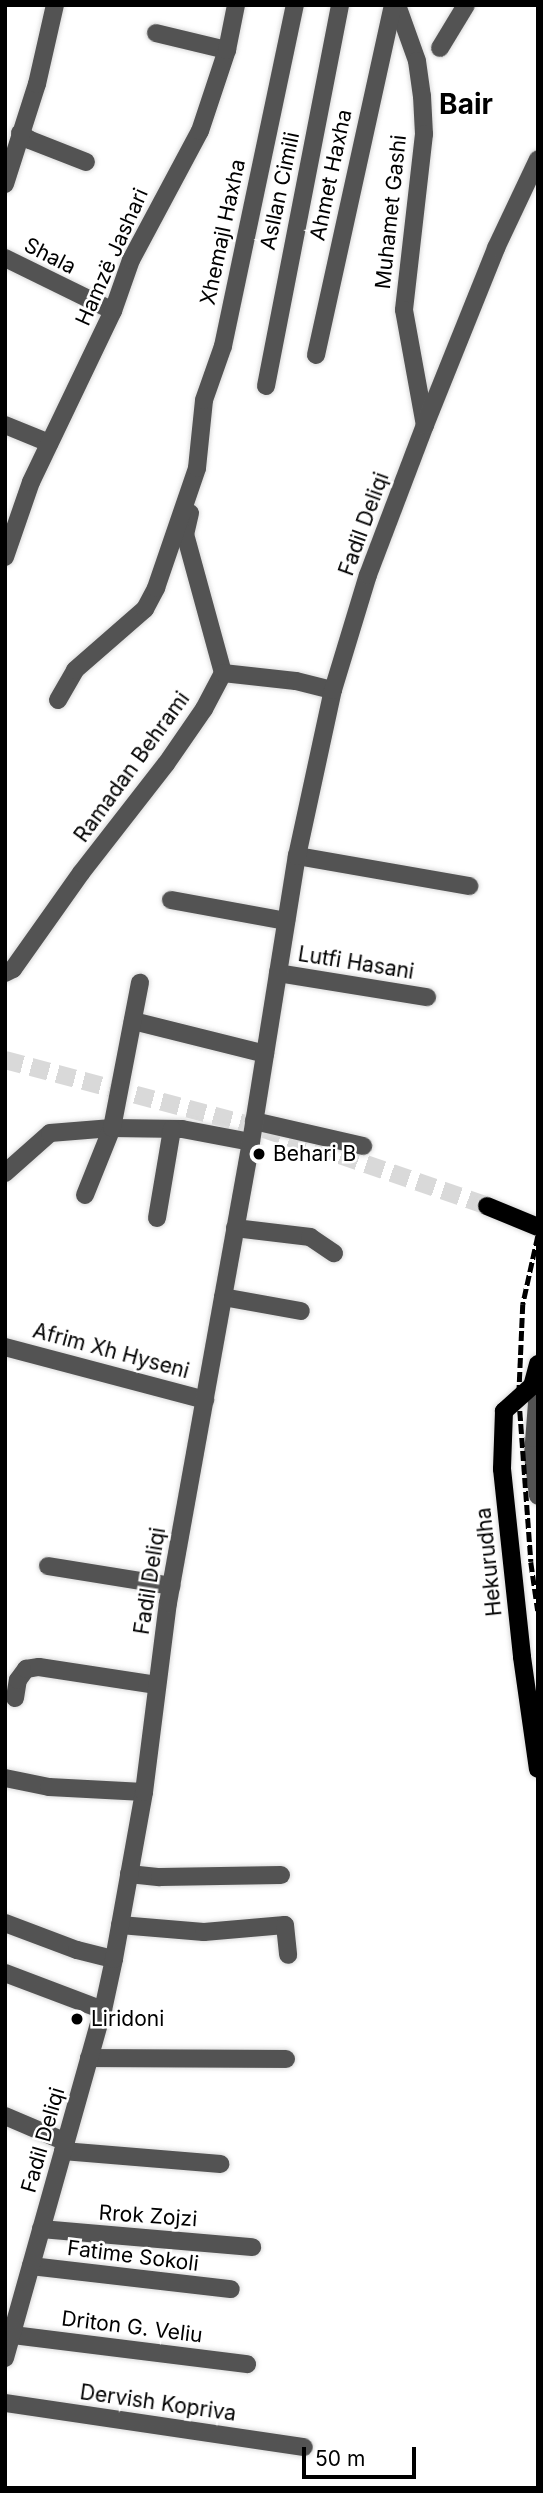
<!DOCTYPE html>
<html>
<head>
<meta charset="utf-8">
<style>
  body { margin:0 }
  #map { position:relative; width:543px; height:2493px; overflow:hidden; background:#fff; font-family:Inter,sans-serif }
  div>[style] { position:absolute }
  .major-tunnel>* { height:18px; margin-top:-9px; transform-origin:0; background:repeating-linear-gradient(90deg,#d9d9d9 0 18px,transparent 0 27px) }
  .roads { filter:drop-shadow(0 0 2px #dbdbdb) drop-shadow(0 0 2px #dbdbdb) }
  .minor>* { height:18px; margin:-9px; padding:0 9px; transform-origin:9px; border-radius:9px; background:#535353 }
  .major>* { height:18px; margin:-9px; padding:0 9px; transform-origin:9px; border-radius:9px; background:#000 }
  .rail>* { height:4.5px; margin-top:-2.25px; transform-origin:0; background:repeating-linear-gradient(90deg,#000 0 10px,transparent 0 13.5px) }
  .dots>* { width:19px; height:19px; translate:-50% -50%; box-sizing:border-box; border:4px solid #fff; border-radius:50% }
  span { translate:-50% -50%; white-space:nowrap; text-align:center; line-height:1.15; -webkit-text-stroke:5px #fff; paint-order:stroke }
  .street-label { font-size:21px; color:#000 }
  .poi-label { font-size:21px; color:#000 }
  .left { translate:0 -50%; text-align:left }
  .district-label { font-size:28px; color:#000; font-weight:700 }
  .frame { position:absolute; inset:0; border:7px solid #000; pointer-events:none }
  .scale { position:absolute; left:302px; top:2447px; width:114px; height:32px; box-sizing:border-box; border:4px solid #000; border-top:0; padding-left:9px; font-size:21px; line-height:24px; white-space:nowrap; color:#000; -webkit-text-stroke:5px #fff; paint-order:stroke }
</style>
</head>
<body>
<div id="map">
  <div class="major-tunnel">
    <i style="left:5px;top:1060px;width:268px;rotate:14.9deg"></i>
    <i style="left:264px;top:1129px;width:236px;rotate:19deg"></i>
  </div>
  <div class="roads">
    <div class="minor">
      <i style="left:397px;top:5px;width:59px;rotate:70.3deg"></i>
      <i style="left:417px;top:61px;width:35px;rotate:82deg"></i>
      <i style="left:422px;top:96px;width:38px;rotate:87deg"></i>
      <i style="left:424px;top:134px;width:177px;rotate:96.5deg"></i>
      <i style="left:404px;top:310px;width:117px;rotate:79.7deg"></i>
      <i style="left:156px;top:33px;width:73px;rotate:13.5deg"></i>
      <i style="left:440px;top:48px;width:50px;rotate:-58.8deg"></i>
      <i style="left:20px;top:133px;width:12px;rotate:35deg"></i>
      <i style="left:30px;top:140px;width:60px;rotate:21.4deg"></i>
      <i style="left:5px;top:184px;width:105px;rotate:-72.3deg"></i>
      <i style="left:37px;top:84px;width:81px;rotate:-77.2deg"></i>
      <i style="left:5px;top:258px;width:120px;rotate:26.1deg"></i>
      <i style="left:316px;top:355px;width:358px;rotate:-77.6deg"></i>
      <i style="left:266px;top:386px;width:388px;rotate:-79deg"></i>
      <i style="left:5px;top:425px;width:48px;rotate:22.2deg"></i>
      <i style="left:190px;top:513px;width:22px;rotate:103deg"></i>
      <i style="left:185px;top:534px;width:144px;rotate:74.7deg"></i>
      <i style="left:5px;top:557px;width:79px;rotate:-70.9deg"></i>
      <i style="left:31px;top:482px;width:190px;rotate:-64.4deg"></i>
      <i style="left:113px;top:311px;width:54px;rotate:-70.6deg"></i>
      <i style="left:131px;top:260px;width:146px;rotate:-61.9deg"></i>
      <i style="left:200px;top:131px;width:85px;rotate:-71.6deg"></i>
      <i style="left:227px;top:50px;width:46px;rotate:-78.7deg"></i>
      <i style="left:58px;top:700px;width:34px;rotate:-60deg"></i>
      <i style="left:75px;top:670px;width:93px;rotate:-41.1deg"></i>
      <i style="left:145px;top:609px;width:24px;rotate:-62deg"></i>
      <i style="left:156px;top:588px;width:127px;rotate:-71.1deg"></i>
      <i style="left:197px;top:468px;width:68px;rotate:-84.1deg"></i>
      <i style="left:204px;top:400px;width:57px;rotate:-70.6deg"></i>
      <i style="left:223px;top:346px;width:349px;rotate:-78.1deg"></i>
      <i style="left:297px;top:856px;width:175px;rotate:9.9deg"></i>
      <i style="left:171px;top:900px;width:117px;rotate:10.3deg"></i>
      <i style="left:5px;top:973px;width:9px;rotate:-27deg"></i>
      <i style="left:13px;top:969px;width:118px;rotate:-54.7deg"></i>
      <i style="left:81px;top:873px;width:138px;rotate:-52.1deg"></i>
      <i style="left:166px;top:764px;width:67px;rotate:-55.4deg"></i>
      <i style="left:204px;top:709px;width:41px;rotate:-62.2deg"></i>
      <i style="left:223px;top:673px;width:73px;rotate:6.3deg"></i>
      <i style="left:296px;top:681px;width:38px;rotate:14deg"></i>
      <i style="left:278px;top:973px;width:151px;rotate:9.2deg"></i>
      <i style="left:133px;top:1021px;width:136px;rotate:14deg"></i>
      <i style="left:254px;top:1121px;width:112px;rotate:12.9deg"></i>
      <i style="left:5px;top:1173px;width:60px;rotate:-41.6deg"></i>
      <i style="left:50px;top:1133px;width:62px;rotate:-4.6deg"></i>
      <i style="left:112px;top:1128px;width:70px;rotate:0.8deg"></i>
      <i style="left:182px;top:1129px;width:70px;rotate:10.7deg"></i>
      <i style="left:85px;top:1195px;width:72px;rotate:-68.1deg"></i>
      <i style="left:112px;top:1128px;width:148px;rotate:-79.1deg"></i>
      <i style="left:157px;top:1218px;width:90px;rotate:-80.4deg"></i>
      <i style="left:235px;top:1228px;width:76px;rotate:6.8deg"></i>
      <i style="left:310px;top:1237px;width:29px;rotate:34deg"></i>
      <i style="left:223px;top:1297px;width:79px;rotate:10.2deg"></i>
      <i style="left:5px;top:1347px;width:207px;rotate:14.8deg"></i>
      <i style="left:534px;top:1382px;width:21px;rotate:82deg"></i>
      <i style="left:537px;top:1403px;width:52px;rotate:94.4deg"></i>
      <i style="left:533px;top:1455px;width:41px;rotate:83deg"></i>
      <i style="left:48px;top:1566px;width:125px;rotate:9.2deg"></i>
      <i style="left:15px;top:1698px;width:18px;rotate:-81deg"></i>
      <i style="left:18px;top:1680px;width:14px;rotate:-54deg"></i>
      <i style="left:26px;top:1669px;width:13px;rotate:-9deg"></i>
      <i style="left:39px;top:1667px;width:119px;rotate:8.7deg"></i>
      <i style="left:5px;top:1778px;width:45px;rotate:11.6deg"></i>
      <i style="left:49px;top:1787px;width:95px;rotate:3deg"></i>
      <i style="left:129px;top:1874px;width:31px;rotate:6deg"></i>
      <i style="left:160px;top:1877px;width:121px;rotate:-0.9deg"></i>
      <i style="left:5px;top:1923px;width:77px;rotate:20.6deg"></i>
      <i style="left:77px;top:1950px;width:38px;rotate:14deg"></i>
      <i style="left:120px;top:1925px;width:84px;rotate:4.8deg"></i>
      <i style="left:204px;top:1932px;width:81px;rotate:-4.9deg"></i>
      <i style="left:285px;top:1925px;width:30px;rotate:84deg"></i>
      <i style="left:5px;top:1973px;width:105px;rotate:20.7deg"></i>
      <i style="left:89px;top:2058px;width:197px;rotate:0.3deg"></i>
      <i style="left:5px;top:2116px;width:66px;rotate:23.1deg"></i>
      <i style="left:63px;top:2151px;width:158px;rotate:4.7deg"></i>
      <i style="left:41px;top:2229px;width:212px;rotate:4.9deg"></i>
      <i style="left:31px;top:2266px;width:201px;rotate:6.6deg"></i>
      <i style="left:5px;top:2334px;width:244px;rotate:7.1deg"></i>
      <i style="left:5px;top:2358px;width:362px;rotate:-74.3deg"></i>
      <i style="left:103px;top:2010px;width:52px;rotate:-77.8deg"></i>
      <i style="left:114px;top:1959px;width:170px;rotate:-79.8deg"></i>
      <i style="left:144px;top:1792px;width:191px;rotate:-82.8deg"></i>
      <i style="left:168px;top:1603px;width:468px;rotate:-79.8deg"></i>
      <i style="left:251px;top:1142px;width:290px;rotate:-80.9deg"></i>
      <i style="left:297px;top:856px;width:170px;rotate:-77.8deg"></i>
      <i style="left:333px;top:690px;width:120px;rotate:-73.1deg"></i>
      <i style="left:368px;top:575px;width:160px;rotate:-69.2deg"></i>
      <i style="left:425px;top:425px;width:191px;rotate:-68.1deg"></i>
      <i style="left:496px;top:248px;width:98px;rotate:-64.7deg"></i>
      <i style="left:5px;top:2403px;width:302px;rotate:8.4deg"></i>
    </div>
    <div class="major">
      <i style="left:487px;top:1206px;width:55px;rotate:22.4deg"></i>
      <i style="left:538px;top:1364px;width:23px;rotate:105deg"></i>
      <i style="left:532px;top:1386px;width:38px;rotate:138deg"></i>
      <i style="left:504px;top:1411px;width:58px;rotate:92deg"></i>
      <i style="left:502px;top:1469px;width:189px;rotate:83.9deg"></i>
      <i style="left:522px;top:1657px;width:113px;rotate:81.9deg"></i>
    </div>
  </div>
  <div class="rail">
    <i style="left:538px;top:1236px;width:70px;rotate:102.4deg"></i>
    <i style="left:523px;top:1304px;width:93px;rotate:92.5deg"></i>
    <i style="left:519px;top:1397px;width:165px;rotate:85.8deg"></i>
    <i style="left:531px;top:1562px;width:49px;rotate:81.9deg"></i>
  </div>
  <div class="dots">
    <i style="left:259px;top:1154px;background:#000"></i>
    <i style="left:77px;top:2019px;background:#000"></i>
  </div>
  <div class="street-label">
    <span style="left:331px;top:175px;rotate:-78deg">Ahmet Haxha</span>
    <span style="left:280px;top:191px;rotate:-78deg">Asllan Cimili</span>
    <span style="left:391px;top:212px;rotate:-84deg">Muhamet Gashi</span>
    <span style="left:223px;top:232px;rotate:-78deg">Xhemajl Haxha</span>
    <span style="left:50px;top:256px;rotate:27deg">Shala</span>
    <span style="left:112px;top:257px;rotate:-66deg">Hamzë Jashari</span>
    <span style="left:364px;top:524px;rotate:-70deg">Fadil Deliqi</span>
    <span style="left:132px;top:767px;rotate:-54deg">Ramadan Behrami</span>
    <span style="left:356px;top:963px;rotate:9deg">Lutfi Hasani</span>
    <span style="left:111px;top:1351px;rotate:15deg">Afrim Xh Hyseni</span>
    <span style="left:489px;top:1562px;rotate:-96deg">Hekurudha</span>
    <span style="left:150px;top:1581px;rotate:-81deg">Fadil Deliqi</span>
    <span style="left:43px;top:2140px;rotate:-74deg">Fadil Deliqi</span>
    <span style="left:148px;top:2216px;rotate:4deg">Rrok Zojzi</span>
    <span style="left:133px;top:2256px;rotate:7deg">Fatime Sokoli</span>
    <span style="left:132px;top:2327px;rotate:7deg">Driton G. Veliu</span>
    <span style="left:158px;top:2403px;rotate:8deg">Dervish Kopriva</span>
  </div>
  <div class="poi-label">
    <span class="left" style="left:273px;top:1154px">Behari B</span>
    <span class="left" style="left:91px;top:2019px">Liridoni</span>
  </div>
  <div class="district-label">
    <span style="left:466px;top:104px">Bair</span>
  </div>
  <div class="frame"></div>
  <div class="scale">50 m</div>
</div>
</body>
</html>
